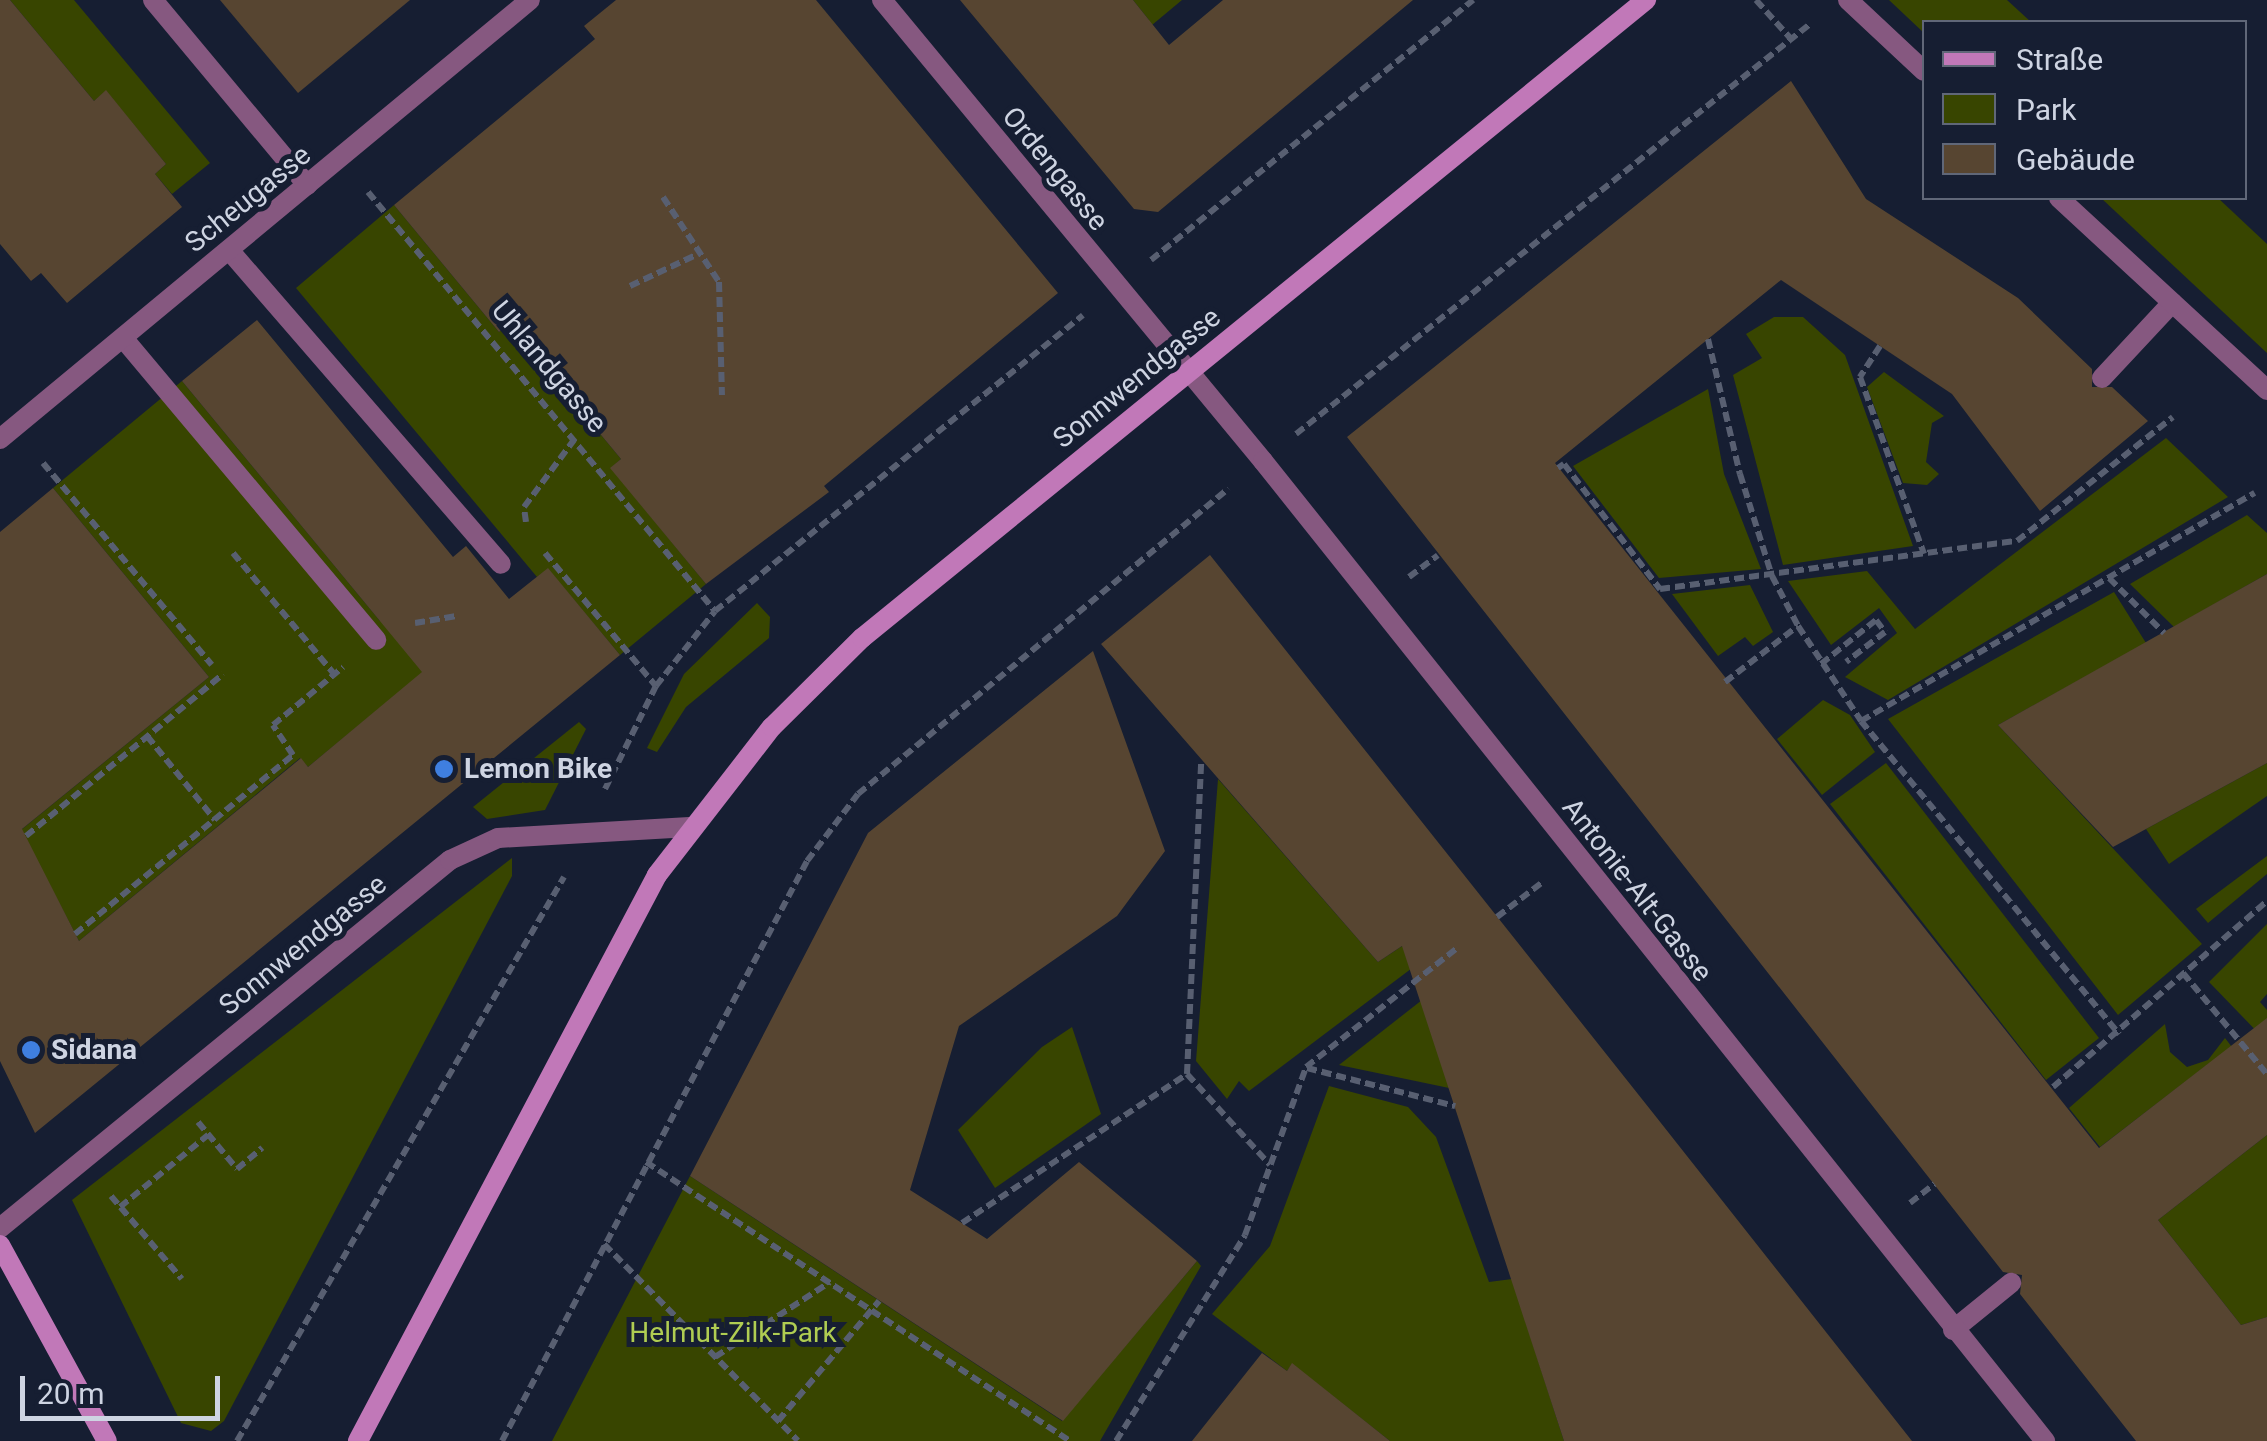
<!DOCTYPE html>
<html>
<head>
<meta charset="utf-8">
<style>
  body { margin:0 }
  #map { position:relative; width:2267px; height:1441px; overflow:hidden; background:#161e32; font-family:Roboto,sans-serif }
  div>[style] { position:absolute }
  .green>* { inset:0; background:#384500 }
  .building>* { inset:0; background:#574531 }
  .path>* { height:6px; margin-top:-3px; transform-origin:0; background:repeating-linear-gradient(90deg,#585f71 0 10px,transparent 0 15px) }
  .lane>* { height:20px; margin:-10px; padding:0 10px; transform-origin:10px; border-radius:10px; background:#865880 }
  .street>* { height:20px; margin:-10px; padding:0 10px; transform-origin:10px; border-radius:10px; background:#865880 }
  .secondary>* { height:20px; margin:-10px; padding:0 10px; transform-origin:10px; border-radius:10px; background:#c178b8 }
  .dots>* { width:28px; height:28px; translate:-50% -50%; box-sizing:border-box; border:5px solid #161e32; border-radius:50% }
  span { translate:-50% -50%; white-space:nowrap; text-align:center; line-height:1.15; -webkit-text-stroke:10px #161e32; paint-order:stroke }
  .street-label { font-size:28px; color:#ced4e2 }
  .poi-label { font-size:28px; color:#ced4e2; font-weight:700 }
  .left { translate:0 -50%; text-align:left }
  .park-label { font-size:28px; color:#b0cd52 }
  .legend { position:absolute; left:1922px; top:20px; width:325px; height:180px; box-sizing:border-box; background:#161e32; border:2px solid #606778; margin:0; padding:12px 18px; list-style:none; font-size:30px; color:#ced4e2 }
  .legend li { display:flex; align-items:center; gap:20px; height:50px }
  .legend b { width:50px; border:2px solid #606778 }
  .scale { position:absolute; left:20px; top:1376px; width:200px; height:45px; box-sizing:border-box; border:5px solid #ced4e2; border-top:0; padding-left:12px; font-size:30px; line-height:35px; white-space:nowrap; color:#ced4e2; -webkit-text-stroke:8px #161e32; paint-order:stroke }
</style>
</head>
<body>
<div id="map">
  <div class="green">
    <i style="clip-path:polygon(10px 0,74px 0,210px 163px,172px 194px,155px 174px,166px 164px,106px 91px,94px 101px)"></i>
    <i style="clip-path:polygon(1133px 0,1182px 0,1146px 30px,1149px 20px)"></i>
    <i style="clip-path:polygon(1889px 0,2007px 0,2031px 22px,1924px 22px,1924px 33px)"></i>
    <i style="clip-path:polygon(2101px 198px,2218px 198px,2267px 244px,2267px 353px)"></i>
    <i style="clip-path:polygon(394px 205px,499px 332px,509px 324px,621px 459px,611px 468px,706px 584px,620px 655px,548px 569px,537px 577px,296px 288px)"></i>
    <i style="clip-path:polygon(1774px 317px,1803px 317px,1845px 355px,1913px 546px,1783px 565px,1733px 375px,1762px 358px,1746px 334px)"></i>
    <i style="clip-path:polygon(1884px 372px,1944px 416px,1932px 423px,1926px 462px,1939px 474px,1927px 485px,1903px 483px,1867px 387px)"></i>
    <i style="clip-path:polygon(182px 381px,380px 621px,471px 633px,308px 767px,300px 758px,79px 941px,21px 830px,209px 677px,53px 488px)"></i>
    <i style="clip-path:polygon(1708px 389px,1724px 474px,1761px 569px,1659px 578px,1573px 466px)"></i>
    <i style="clip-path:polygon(2166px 438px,2228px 497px,1888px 700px,1845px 677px,1897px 633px,1879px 608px,1831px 645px,1788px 581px,1867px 571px,1915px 629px)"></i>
    <i style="clip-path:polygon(2247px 515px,2267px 533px,2267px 574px,2174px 627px,2130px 584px)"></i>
    <i style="clip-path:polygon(1750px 585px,1773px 632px,1753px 646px,1745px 637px,1718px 656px,1672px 594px)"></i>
    <i style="clip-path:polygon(2114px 592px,2146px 643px,1998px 725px,2202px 944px,2118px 1015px,1888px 719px)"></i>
    <i style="clip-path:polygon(757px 603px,770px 617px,769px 638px,686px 707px,657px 752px,647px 748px,684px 674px)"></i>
    <i style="clip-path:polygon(1823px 700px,1850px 715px,1875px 752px,1822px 795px,1777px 739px)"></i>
    <i style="clip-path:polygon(579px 722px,586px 729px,545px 810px,487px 819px,473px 807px)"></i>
    <i style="clip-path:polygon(1886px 763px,2099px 1038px,2046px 1080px,1830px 804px)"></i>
    <i style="clip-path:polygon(2267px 763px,2267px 796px,2169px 864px,2146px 829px)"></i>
    <i style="clip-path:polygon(1218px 779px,1378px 962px,1437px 923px,1444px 944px,1249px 1091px,1239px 1081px,1227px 1099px,1196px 1061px)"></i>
    <i style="clip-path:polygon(2267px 856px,2267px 874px,2208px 923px,2196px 909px)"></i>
    <i style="clip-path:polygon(512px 858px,512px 876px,224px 1421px,211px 1431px,181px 1423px,72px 1200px)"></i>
    <i style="clip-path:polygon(2267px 924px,2267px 994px,2260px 1002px,2267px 1010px,2267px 1042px,2209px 982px)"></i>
    <i style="clip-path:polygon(1468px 964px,1449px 1088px,1339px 1065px)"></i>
    <i style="clip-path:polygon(2165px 1024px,2170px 1052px,2187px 1067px,2208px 1060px,2225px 1038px,2267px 1093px,2267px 1317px,2241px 1325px,2158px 1220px,2267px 1135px,2211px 1062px,2100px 1147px,2069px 1108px)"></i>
    <i style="clip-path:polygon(1072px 1027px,1101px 1114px,995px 1188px,958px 1130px,1042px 1047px)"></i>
    <i style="clip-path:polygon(1329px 1086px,1408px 1107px,1436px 1137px,1489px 1282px,1512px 1279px,1564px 1441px,1390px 1441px,1292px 1364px,1287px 1371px,1212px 1314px,1270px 1246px)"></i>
    <i style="clip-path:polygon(690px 1176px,1062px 1421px,1197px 1261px,1201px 1266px,1100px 1441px,552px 1441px)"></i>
  </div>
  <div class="building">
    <i style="clip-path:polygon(0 0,10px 0,94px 101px,106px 90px,166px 164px,155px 174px,182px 207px,67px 303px,41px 273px,31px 281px,0 244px)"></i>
    <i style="clip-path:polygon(220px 0,410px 0,298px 93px)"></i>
    <i style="clip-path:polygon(616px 0,816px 0,1058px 293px,824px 486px,829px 492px,706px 584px,610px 468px,621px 459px,509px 324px,499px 332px,394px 205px,595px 39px,584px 26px)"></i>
    <i style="clip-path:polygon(960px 0,1133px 0,1169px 45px,1223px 0,1413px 0,1158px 212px,1134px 209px)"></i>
    <i style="clip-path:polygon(1791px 81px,1866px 199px,2018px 298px,2092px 369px,2092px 387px,2112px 387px,2148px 421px,2040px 511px,1952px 394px,1781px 280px,1555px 463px,2099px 1148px,2267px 1018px,2267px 1135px,2158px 1220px,2241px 1325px,2267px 1317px,2267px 1441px,2136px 1441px,2020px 1294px,2022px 1275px,2003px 1272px,1347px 437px)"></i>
    <i style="clip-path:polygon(257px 320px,453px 557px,466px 546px,509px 599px,548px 568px,620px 655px,35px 1133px,0 1061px,0 532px,53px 488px,209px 677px,22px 829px,79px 941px,301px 758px,308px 767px,422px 672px,182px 381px)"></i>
    <i style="clip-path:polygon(1210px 555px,1657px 1118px,1912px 1441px,1564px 1441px,1402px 946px,1378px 962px,1101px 644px)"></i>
    <i style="clip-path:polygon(2267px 574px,2267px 763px,2113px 847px,1998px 725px)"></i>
    <i style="clip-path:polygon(1093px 651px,1165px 851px,1117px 916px,959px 1026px,910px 1190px,987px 1239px,1079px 1162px,1197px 1261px,1063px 1421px,690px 1176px,868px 833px)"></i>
    <i style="clip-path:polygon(1262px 1353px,1287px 1371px,1292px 1363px,1390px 1441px,1192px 1441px)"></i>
  </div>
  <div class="path">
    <i style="left:1756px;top:0;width:54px;rotate:48deg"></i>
    <i style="left:368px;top:192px;width:544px;rotate:50.37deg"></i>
    <i style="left:663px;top:197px;width:102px;rotate:56.6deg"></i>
    <i style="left:719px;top:282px;width:113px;rotate:88.5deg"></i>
    <i style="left:1151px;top:260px;width:414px;rotate:-38.9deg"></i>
    <i style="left:630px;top:286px;width:77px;rotate:-25.2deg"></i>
    <i style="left:1708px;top:339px;width:139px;rotate:76.7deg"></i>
    <i style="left:1740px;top:474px;width:107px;rotate:72.6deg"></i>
    <i style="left:1772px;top:576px;width:56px;rotate:62.5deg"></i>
    <i style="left:1798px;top:626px;width:114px;rotate:56.4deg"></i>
    <i style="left:1861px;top:721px;width:406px;rotate:50.5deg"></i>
    <i style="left:1880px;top:346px;width:37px;rotate:123deg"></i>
    <i style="left:1860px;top:377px;width:188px;rotate:70.1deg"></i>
    <i style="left:1296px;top:434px;width:657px;rotate:-38.58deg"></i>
    <i style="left:43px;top:463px;width:263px;rotate:50.1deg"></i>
    <i style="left:1558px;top:468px;width:7px;rotate:-34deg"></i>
    <i style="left:1564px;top:464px;width:158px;rotate:52.5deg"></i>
    <i style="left:1660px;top:589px;width:360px;rotate:-7.7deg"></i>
    <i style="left:2017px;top:541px;width:199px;rotate:-38.5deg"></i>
    <i style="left:526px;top:522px;width:15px;rotate:-98deg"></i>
    <i style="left:524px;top:507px;width:84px;rotate:-53.3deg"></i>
    <i style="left:233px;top:553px;width:158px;rotate:50.1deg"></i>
    <i style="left:545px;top:553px;width:173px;rotate:50.2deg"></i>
    <i style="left:1409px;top:577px;width:36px;rotate:-37deg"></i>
    <i style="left:2109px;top:578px;width:78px;rotate:45deg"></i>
    <i style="left:415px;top:623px;width:42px;rotate:-9.7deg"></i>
    <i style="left:1821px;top:664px;width:70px;rotate:-38.7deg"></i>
    <i style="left:1876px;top:620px;width:15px;rotate:53deg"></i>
    <i style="left:1885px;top:632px;width:49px;rotate:142.4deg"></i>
    <i style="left:1725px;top:682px;width:92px;rotate:-37.5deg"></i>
    <i style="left:1861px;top:721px;width:455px;rotate:-30.1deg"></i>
    <i style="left:147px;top:736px;width:108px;rotate:51deg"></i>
    <i style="left:605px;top:789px;width:115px;rotate:-63.7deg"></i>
    <i style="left:656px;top:686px;width:95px;rotate:-51.8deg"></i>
    <i style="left:715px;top:611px;width:472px;rotate:-38.8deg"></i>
    <i style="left:26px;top:836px;width:255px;rotate:-39.4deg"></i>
    <i style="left:1497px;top:917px;width:59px;rotate:-37.5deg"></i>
    <i style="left:75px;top:934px;width:282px;rotate:-39.4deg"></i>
    <i style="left:293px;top:755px;width:36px;rotate:-124deg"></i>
    <i style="left:273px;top:725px;width:91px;rotate:-39.6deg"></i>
    <i style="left:2183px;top:973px;width:131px;rotate:50.3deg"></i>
    <i style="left:1307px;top:1068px;width:153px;rotate:14.4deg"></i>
    <i style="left:1187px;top:1074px;width:314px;rotate:-87.4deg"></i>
    <i style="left:2053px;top:1087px;width:284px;rotate:-41deg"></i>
    <i style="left:198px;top:1122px;width:61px;rotate:50.3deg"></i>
    <i style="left:237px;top:1169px;width:33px;rotate:-40deg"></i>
    <i style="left:646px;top:1162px;width:508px;rotate:33.35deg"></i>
    <i style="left:111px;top:1196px;width:109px;rotate:49.5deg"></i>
    <i style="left:1910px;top:1203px;width:31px;rotate:-38deg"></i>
    <i style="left:120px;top:1207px;width:114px;rotate:-39.3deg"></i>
    <i style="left:962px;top:1223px;width:270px;rotate:-33.5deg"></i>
    <i style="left:1187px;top:1074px;width:123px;rotate:47.6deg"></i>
    <i style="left:604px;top:1244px;width:276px;rotate:45.4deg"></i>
    <i style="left:715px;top:1357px;width:137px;rotate:-33.1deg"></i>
    <i style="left:778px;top:1421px;width:157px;rotate:-49.9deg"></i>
    <i style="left:237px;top:1441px;width:652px;rotate:-59.9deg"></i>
    <i style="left:502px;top:1441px;width:655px;rotate:-62.26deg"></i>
    <i style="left:807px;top:861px;width:84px;rotate:-52.7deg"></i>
    <i style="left:858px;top:794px;width:480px;rotate:-39.5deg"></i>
    <i style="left:1116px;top:1441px;width:243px;rotate:-57.9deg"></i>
    <i style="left:1245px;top:1235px;width:179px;rotate:-70deg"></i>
    <i style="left:1306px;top:1067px;width:192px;rotate:-38.2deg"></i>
  </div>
  <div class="lane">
    <i style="left:229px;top:250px;width:415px;rotate:49.1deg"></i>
    <i style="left:123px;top:338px;width:394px;rotate:50deg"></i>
    <i style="left:2102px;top:378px;width:103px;rotate:-47deg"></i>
    <i style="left:1953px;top:1330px;width:75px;rotate:-39deg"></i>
  </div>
  <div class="street">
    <i style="left:153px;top:0;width:241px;rotate:50.2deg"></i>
    <i style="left:882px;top:0;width:598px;rotate:50.43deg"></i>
    <i style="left:1263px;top:461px;width:1254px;rotate:51.41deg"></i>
    <i style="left:1848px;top:0;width:104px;rotate:43.1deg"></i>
    <i style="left:2059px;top:198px;width:283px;rotate:42.7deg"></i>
    <i style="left:0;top:439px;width:688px;rotate:-39.64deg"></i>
    <i style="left:0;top:1228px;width:581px;rotate:-39.28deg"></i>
    <i style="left:450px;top:860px;width:53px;rotate:-24.6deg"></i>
    <i style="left:498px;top:838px;width:192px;rotate:-3.3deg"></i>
  </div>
  <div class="secondary">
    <i style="left:0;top:1245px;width:223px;rotate:61.4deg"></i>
    <i style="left:358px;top:1441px;width:640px;rotate:-62.15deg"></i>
    <i style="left:657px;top:875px;width:187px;rotate:-52.2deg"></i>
    <i style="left:772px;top:727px;width:127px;rotate:-44.7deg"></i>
    <i style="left:862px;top:638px;width:1011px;rotate:-39.14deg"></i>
  </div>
  <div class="dots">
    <i style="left:444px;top:769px;background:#3f7fe0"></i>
    <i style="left:31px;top:1050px;background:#3f7fe0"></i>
  </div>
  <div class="street-label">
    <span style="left:1055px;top:169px;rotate:51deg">Ordengasse</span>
    <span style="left:248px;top:199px;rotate:-39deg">Scheugasse</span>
    <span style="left:549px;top:367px;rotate:50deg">Uhlandgasse</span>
    <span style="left:1137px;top:378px;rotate:-39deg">Sonnwendgasse</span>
    <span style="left:1637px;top:890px;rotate:52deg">Antonie-Alt-Gasse</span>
    <span style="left:303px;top:945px;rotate:-39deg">Sonnwendgasse</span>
  </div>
  <div class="poi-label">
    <span class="left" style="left:464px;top:769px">Lemon Bike</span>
    <span class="left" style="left:51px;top:1050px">Sidana</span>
  </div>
  <div class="park-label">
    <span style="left:733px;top:1333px">Helmut-Zilk-Park</span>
  </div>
  <ul class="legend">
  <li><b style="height:12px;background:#c178b8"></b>Straße</li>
  <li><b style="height:28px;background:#384500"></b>Park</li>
  <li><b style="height:28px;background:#574531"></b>Gebäude</li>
  </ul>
  <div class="scale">20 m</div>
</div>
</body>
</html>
